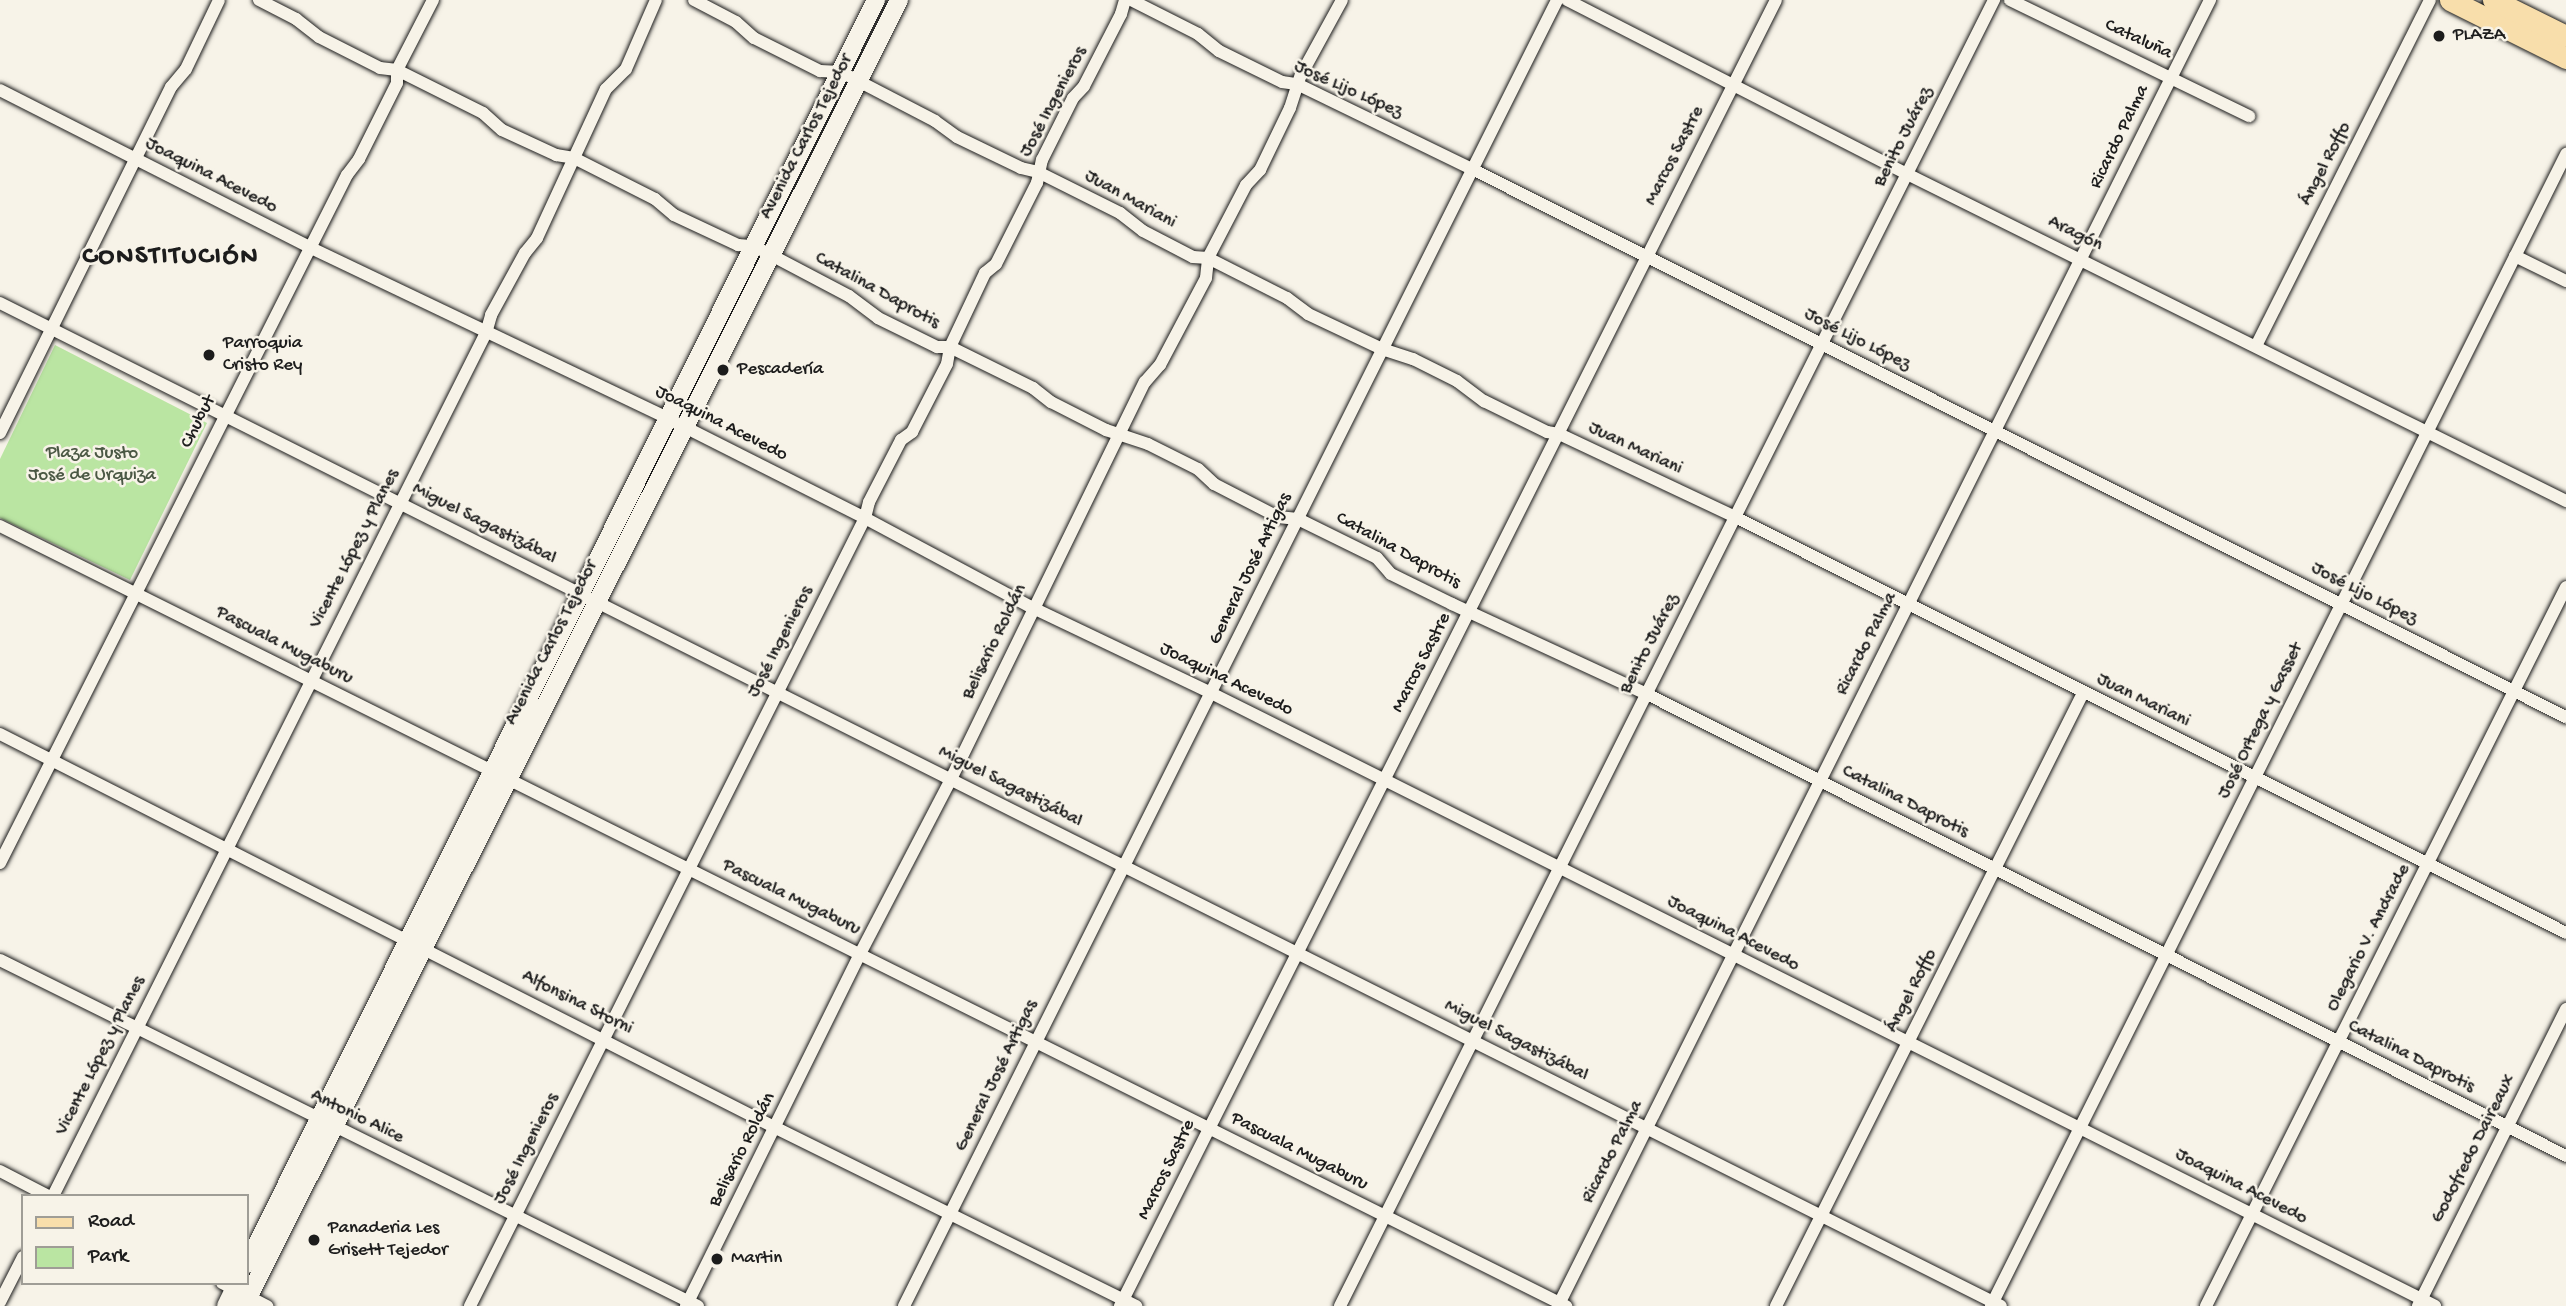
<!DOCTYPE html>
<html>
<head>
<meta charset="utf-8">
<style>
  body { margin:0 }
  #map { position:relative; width:2566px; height:1306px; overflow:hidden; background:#f7f3e8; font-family:"Gochi Hand",sans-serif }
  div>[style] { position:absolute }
  .green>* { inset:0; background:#bae5a2 }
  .roads { filter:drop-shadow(0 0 2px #1c1c1c) drop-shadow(0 0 2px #1c1c1c) }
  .street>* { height:12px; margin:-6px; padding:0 6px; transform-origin:6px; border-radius:6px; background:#f7f3e8 }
  .secondary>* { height:18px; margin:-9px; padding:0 9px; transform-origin:9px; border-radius:9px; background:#f7f3e8 }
  .primary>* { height:21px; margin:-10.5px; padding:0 10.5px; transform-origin:10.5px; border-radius:10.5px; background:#f8deab }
  .dots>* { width:19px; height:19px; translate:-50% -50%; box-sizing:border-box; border:4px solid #f7f3e8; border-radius:50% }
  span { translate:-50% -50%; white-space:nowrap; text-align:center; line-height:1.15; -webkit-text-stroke:5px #f7f3e8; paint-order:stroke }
  .poi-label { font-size:19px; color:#1c1c1c }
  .left { translate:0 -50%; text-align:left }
  .street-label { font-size:19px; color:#1c1c1c }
  .park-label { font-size:19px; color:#4b5844 }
  .district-label { font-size:26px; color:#1c1c1c; font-weight:700; letter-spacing:2px }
  .legend { position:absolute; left:21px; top:1194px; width:228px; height:91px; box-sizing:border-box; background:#f7f3e8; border:2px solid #9f9d96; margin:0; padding:9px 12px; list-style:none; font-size:21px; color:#1c1c1c }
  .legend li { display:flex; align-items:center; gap:14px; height:35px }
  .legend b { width:35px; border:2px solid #9f9d96 }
</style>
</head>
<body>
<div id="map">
  <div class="green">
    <i style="clip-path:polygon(55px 345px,207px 423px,130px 580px,0 518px,0 459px)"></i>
  </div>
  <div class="roads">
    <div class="street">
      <i style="left:259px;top:0;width:42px;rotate:27.2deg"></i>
      <i style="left:296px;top:19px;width:29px;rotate:38deg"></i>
      <i style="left:319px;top:37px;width:68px;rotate:26.9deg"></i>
      <i style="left:380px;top:68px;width:17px;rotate:7deg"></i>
      <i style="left:397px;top:70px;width:96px;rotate:26.6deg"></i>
      <i style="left:483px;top:113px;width:25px;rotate:42deg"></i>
      <i style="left:502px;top:130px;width:60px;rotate:24.8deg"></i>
      <i style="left:556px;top:155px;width:18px;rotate:9deg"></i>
      <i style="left:574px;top:158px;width:91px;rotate:26.8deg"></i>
      <i style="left:655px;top:199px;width:25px;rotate:40deg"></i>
      <i style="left:674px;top:215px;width:71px;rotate:25.1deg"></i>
      <i style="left:738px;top:245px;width:16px;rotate:4deg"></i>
      <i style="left:754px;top:246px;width:107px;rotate:27.8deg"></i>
      <i style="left:849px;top:296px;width:36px;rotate:37deg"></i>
      <i style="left:878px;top:318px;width:66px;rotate:26.2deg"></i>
      <i style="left:937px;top:347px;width:13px"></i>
      <i style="left:950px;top:347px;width:93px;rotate:26.3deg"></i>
      <i style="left:1033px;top:388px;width:23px;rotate:38deg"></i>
      <i style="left:1051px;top:402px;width:62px;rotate:27deg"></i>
      <i style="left:1106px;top:430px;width:44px;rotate:18.4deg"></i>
      <i style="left:1148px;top:444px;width:56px;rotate:26.6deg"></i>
      <i style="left:1198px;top:469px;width:22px;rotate:43deg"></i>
      <i style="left:1214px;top:484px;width:72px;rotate:27.3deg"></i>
      <i style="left:1278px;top:517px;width:20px;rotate:6deg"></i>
      <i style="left:1298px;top:519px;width:88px;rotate:26.3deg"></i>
      <i style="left:1377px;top:558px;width:21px;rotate:49deg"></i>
      <i style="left:1391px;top:574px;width:68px;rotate:26.2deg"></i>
      <i style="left:1452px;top:604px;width:215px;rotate:24.8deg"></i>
      <i style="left:1647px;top:694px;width:1029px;rotate:26.69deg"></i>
      <i style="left:694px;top:0;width:47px;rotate:27.6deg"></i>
      <i style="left:736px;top:22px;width:24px;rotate:42deg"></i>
      <i style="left:754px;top:38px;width:74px;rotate:26.6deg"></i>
      <i style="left:820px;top:71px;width:21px;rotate:3deg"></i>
      <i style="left:841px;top:72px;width:106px;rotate:27.5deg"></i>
      <i style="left:935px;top:121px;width:27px;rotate:36deg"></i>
      <i style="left:957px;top:137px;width:71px;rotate:25.8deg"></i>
      <i style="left:1021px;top:168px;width:17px;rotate:13deg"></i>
      <i style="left:1038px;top:172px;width:92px;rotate:26.6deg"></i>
      <i style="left:1120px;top:213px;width:29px;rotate:38deg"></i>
      <i style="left:1143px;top:231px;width:56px;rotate:27.5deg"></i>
      <i style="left:1193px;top:257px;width:15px;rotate:4deg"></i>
      <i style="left:1208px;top:258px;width:89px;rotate:26.9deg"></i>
      <i style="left:1287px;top:298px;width:26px;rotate:37deg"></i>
      <i style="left:1308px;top:314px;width:82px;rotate:25.3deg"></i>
      <i style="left:1382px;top:349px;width:33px;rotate:18deg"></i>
      <i style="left:1413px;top:359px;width:49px;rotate:26.6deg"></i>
      <i style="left:1457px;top:381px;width:34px;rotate:37deg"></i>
      <i style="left:1484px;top:401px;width:70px;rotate:26.2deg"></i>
      <i style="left:1547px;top:432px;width:12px;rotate:9deg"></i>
      <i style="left:1559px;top:434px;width:195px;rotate:25.2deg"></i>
      <i style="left:1735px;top:517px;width:929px;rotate:26.59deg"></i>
      <i style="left:1131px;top:0;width:75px;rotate:26.9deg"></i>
      <i style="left:1198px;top:34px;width:27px;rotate:39deg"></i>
      <i style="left:1219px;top:51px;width:70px;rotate:26.2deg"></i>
      <i style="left:1282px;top:82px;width:15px;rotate:8deg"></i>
      <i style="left:1297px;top:84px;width:195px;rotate:25.9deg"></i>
      <i style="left:1472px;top:169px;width:1224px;rotate:26.61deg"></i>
      <i style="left:1567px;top:0;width:382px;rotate:27.1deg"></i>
      <i style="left:1907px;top:174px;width:736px;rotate:26.39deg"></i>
      <i style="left:2010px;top:0;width:266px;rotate:25.9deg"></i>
      <i style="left:0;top:90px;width:349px;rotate:26.9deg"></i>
      <i style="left:311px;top:248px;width:397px;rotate:25.5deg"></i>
      <i style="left:669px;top:419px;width:220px;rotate:26.8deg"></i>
      <i style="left:865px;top:518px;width:191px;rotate:28.2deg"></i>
      <i style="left:1033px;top:608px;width:197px;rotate:25.5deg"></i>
      <i style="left:1211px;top:693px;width:1369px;rotate:26.6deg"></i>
      <i style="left:2515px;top:256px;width:57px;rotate:26.1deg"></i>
      <i style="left:0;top:303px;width:2238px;rotate:26.62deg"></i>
      <i style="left:2256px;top:346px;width:387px;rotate:-63.3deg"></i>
      <i style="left:0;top:433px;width:386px;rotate:-63.7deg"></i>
      <i style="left:171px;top:87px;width:23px;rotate:-50deg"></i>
      <i style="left:186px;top:69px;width:76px;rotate:-64.4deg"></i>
      <i style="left:0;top:526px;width:1750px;rotate:26.48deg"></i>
      <i style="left:0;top:734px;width:870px;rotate:26.92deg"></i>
      <i style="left:776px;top:1128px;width:402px;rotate:26.3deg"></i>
      <i style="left:0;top:863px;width:771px;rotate:-63.24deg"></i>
      <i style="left:347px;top:175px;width:20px;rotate:-53deg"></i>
      <i style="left:359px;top:159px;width:85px;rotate:-63.4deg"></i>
      <i style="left:397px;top:83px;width:13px;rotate:-90deg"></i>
      <i style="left:397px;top:70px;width:79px;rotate:-62.8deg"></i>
      <i style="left:0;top:960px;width:779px;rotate:26.37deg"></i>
      <i style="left:0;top:1171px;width:54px;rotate:27.5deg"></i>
      <i style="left:53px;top:1196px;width:966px;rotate:-63.36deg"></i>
      <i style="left:486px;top:333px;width:19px;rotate:-74deg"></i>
      <i style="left:491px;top:315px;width:71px;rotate:-61.3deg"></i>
      <i style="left:525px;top:253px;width:19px;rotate:-51deg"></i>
      <i style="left:537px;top:238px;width:164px;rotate:-65.2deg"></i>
      <i style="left:606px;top:89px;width:28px;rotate:-45deg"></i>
      <i style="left:626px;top:69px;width:75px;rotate:-66.5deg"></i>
      <i style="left:222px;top:1283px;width:51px;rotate:27.1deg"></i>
      <i style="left:0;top:1302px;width:51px;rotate:-62.9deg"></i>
      <i style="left:470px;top:1306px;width:881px;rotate:-63.38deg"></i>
      <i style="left:865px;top:518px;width:16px;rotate:-76deg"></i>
      <i style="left:869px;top:502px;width:70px;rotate:-62.7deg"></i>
      <i style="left:901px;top:440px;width:14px;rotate:-36deg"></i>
      <i style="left:912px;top:432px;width:76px;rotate:-62.8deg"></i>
      <i style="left:947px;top:364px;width:17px;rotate:-80deg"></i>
      <i style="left:950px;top:347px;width:82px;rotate:-64.7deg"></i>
      <i style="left:985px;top:273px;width:14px;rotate:-39deg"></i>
      <i style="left:996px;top:264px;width:91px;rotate:-63.2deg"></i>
      <i style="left:1037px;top:183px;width:24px;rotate:-78deg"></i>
      <i style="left:1042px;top:160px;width:69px;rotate:-63.4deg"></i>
      <i style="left:1073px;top:98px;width:16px;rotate:-47deg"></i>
      <i style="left:1084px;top:86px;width:81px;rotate:-62.8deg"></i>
      <i style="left:1121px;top:14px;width:15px;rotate:-74deg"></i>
      <i style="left:686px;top:1306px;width:393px;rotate:-63.7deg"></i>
      <i style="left:860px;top:954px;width:197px;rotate:-62.5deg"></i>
      <i style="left:951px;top:779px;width:442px;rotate:-64deg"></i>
      <i style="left:1145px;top:382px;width:23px;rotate:-49deg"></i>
      <i style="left:1160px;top:365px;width:98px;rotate:-62.1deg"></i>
      <i style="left:1206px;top:278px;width:20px;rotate:-84deg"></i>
      <i style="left:1208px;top:258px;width:82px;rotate:-62.5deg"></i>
      <i style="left:1246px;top:185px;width:21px;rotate:-47deg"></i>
      <i style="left:1260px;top:170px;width:69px;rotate:-64.2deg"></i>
      <i style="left:1290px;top:108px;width:35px;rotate:-72deg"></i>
      <i style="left:1301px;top:75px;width:85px;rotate:-61.3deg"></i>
      <i style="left:904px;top:1306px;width:1460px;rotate:-63.43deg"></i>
      <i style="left:1120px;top:1306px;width:1461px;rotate:-63.33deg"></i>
      <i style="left:1340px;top:1306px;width:1461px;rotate:-63.4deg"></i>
      <i style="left:1558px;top:1306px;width:1460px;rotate:-63.47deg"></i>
      <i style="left:1776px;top:1306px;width:686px;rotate:-63.4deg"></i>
      <i style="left:1991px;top:1306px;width:1288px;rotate:-63.47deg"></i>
      <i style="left:2206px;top:1306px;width:804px;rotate:-63.4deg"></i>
      <i style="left:2418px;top:1306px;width:332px;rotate:-63.5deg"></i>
    </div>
    <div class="secondary">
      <i style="left:247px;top:1264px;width:1412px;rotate:-63.54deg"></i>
      <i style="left:226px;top:1306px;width:25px;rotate:-64deg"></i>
      <i style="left:244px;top:1306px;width:1461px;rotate:-63.36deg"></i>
    </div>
    <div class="primary">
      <i style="left:2450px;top:0;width:130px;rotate:26.6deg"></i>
      <i style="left:2493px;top:0;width:81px;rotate:26.3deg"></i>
    </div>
  </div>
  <div class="dots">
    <i style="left:2439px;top:36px;background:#1c1c1c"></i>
    <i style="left:209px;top:355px;background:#1c1c1c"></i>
    <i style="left:723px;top:370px;background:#1c1c1c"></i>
    <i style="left:314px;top:1240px;background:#1c1c1c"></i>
    <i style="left:717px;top:1259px;background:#1c1c1c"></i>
  </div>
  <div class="poi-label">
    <span class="left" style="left:2453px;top:36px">PLAZA</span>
    <span class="left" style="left:223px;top:355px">Parroquia<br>Cristo Rey</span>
    <span class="left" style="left:737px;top:370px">Pescadería</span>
    <span class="left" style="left:328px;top:1240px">Panaderia Les<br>Grisett Tejedor</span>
    <span class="left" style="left:731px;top:1259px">Martin</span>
  </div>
  <div class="street-label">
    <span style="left:2138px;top:40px;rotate:25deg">Cataluña</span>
    <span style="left:1348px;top:90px;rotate:24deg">José Lijo López</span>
    <span style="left:1054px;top:102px;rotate:-62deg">José Ingenieros</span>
    <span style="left:807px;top:137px;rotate:-63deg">Avenida Carlos Tejedor</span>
    <span style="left:1904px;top:137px;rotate:-63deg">Benito Juárez</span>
    <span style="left:2120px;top:137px;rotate:-64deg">Ricardo Palma</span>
    <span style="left:1675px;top:156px;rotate:-63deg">Marcos Sastre</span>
    <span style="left:2326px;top:164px;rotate:-63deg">Ángel Roffo</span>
    <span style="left:211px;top:176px;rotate:27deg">Joaquina Acevedo</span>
    <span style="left:1130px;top:200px;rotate:29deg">Juan Mariani</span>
    <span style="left:2075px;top:234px;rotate:26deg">Aragón</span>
    <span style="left:877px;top:291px;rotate:29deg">Catalina Daprotis</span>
    <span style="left:1857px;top:340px;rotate:27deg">José Lijo López</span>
    <span style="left:199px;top:422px;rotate:-63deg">Chubut</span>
    <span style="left:721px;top:424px;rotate:27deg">Joaquina Acevedo</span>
    <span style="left:1635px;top:449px;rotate:25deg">Juan Mariani</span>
    <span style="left:484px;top:524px;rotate:27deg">Miguel Sagastizábal</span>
    <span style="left:355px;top:549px;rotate:-63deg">Vicente López y Planes</span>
    <span style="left:1398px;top:551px;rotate:29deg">Catalina Daprotis</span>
    <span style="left:1251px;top:569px;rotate:-64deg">General José Artigas</span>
    <span style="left:2364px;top:594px;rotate:27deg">José Lijo López</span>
    <span style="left:781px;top:642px;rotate:-63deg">José Ingenieros</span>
    <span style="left:995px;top:642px;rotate:-64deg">Belisario Roldán</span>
    <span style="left:552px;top:643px;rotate:-63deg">Avenida Carlos Tejedor</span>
    <span style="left:1650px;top:644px;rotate:-63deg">Benito Juárez</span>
    <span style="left:1867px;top:644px;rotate:-63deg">Ricardo Palma</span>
    <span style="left:284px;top:646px;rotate:27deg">Pascuala Mugaburu</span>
    <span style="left:1422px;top:663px;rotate:-63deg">Marcos Sastre</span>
    <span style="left:1226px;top:680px;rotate:26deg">Joaquina Acevedo</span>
    <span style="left:2143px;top:701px;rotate:26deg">Juan Mariani</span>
    <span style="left:2261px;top:721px;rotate:-64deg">José Ortega y Gasset</span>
    <span style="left:1010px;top:787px;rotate:27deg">Miguel Sagastizábal</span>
    <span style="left:1905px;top:802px;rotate:27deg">Catalina Daprotis</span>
    <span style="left:791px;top:898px;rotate:26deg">Pascuala Mugaburu</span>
    <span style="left:1733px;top:934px;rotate:27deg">Joaquina Acevedo</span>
    <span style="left:2369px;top:938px;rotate:-63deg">Olegario V. Andrade</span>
    <span style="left:1912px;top:991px;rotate:-63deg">Ángel Roffo</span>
    <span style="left:577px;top:1003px;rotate:27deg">Alfonsina Storni</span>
    <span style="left:1516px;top:1041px;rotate:27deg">Miguel Sagastizábal</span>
    <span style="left:101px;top:1056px;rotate:-63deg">Vicente López y Planes</span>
    <span style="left:2411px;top:1057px;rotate:27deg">Catalina Daprotis</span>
    <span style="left:997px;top:1076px;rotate:-64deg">General José Artigas</span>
    <span style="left:357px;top:1117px;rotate:26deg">Antonio Alice</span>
    <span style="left:527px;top:1149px;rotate:-63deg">José Ingenieros</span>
    <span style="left:2474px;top:1149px;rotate:-63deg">Godofredo Daireaux</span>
    <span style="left:743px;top:1150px;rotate:-63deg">Belisario Roldán</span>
    <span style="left:1299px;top:1152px;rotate:27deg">Pascuala Mugaburu</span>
    <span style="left:1613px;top:1152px;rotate:-63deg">Ricardo Palma</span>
    <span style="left:1167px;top:1170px;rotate:-64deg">Marcos Sastre</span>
    <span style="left:2241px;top:1187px;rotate:27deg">Joaquina Acevedo</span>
  </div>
  <div class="park-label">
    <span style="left:92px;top:465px">Plaza Justo<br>José de Urquiza</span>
  </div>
  <div class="district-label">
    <span style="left:171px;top:258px">CONSTITUCIÓN</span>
  </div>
  <ul class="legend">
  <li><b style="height:9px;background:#f8deab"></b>Road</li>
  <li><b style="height:19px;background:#bae5a2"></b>Park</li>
  </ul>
</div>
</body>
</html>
